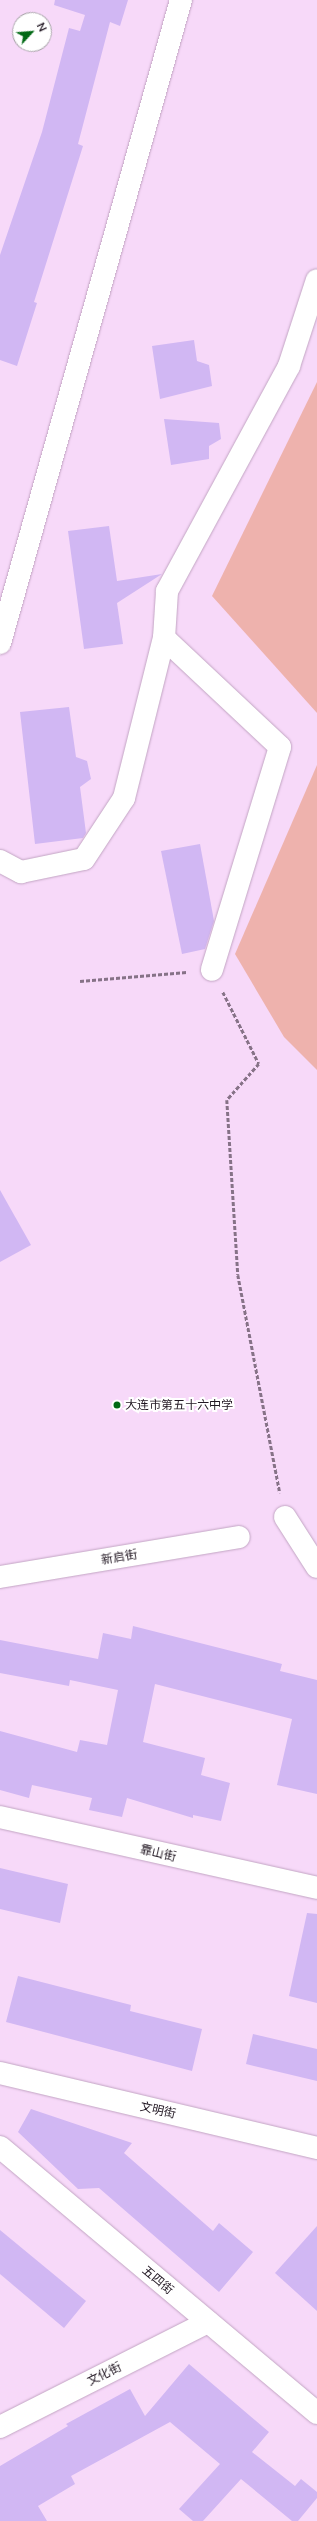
<!DOCTYPE html>
<html>
<head>
<meta charset="utf-8">
<style>
  body { margin:0 }
  #map { position:relative; width:317px; height:2521px; overflow:hidden; background:#f7d9f9; font-family:Mulish,"Noto Sans SC",sans-serif }
  div>[style] { position:absolute }
  .green>* { inset:0; background:#eeb2ad }
  .building>* { inset:0; background:#d1b7f3 }
  .path>* { height:2.5px; margin-top:-1.25px; transform-origin:0; background:repeating-linear-gradient(90deg,#867287 0 4px,transparent 0 6px) }
  .roads { filter:drop-shadow(0 0 1px #c2a5c3) drop-shadow(0 0 1px #c2a5c3) }
  .minor>* { height:22px; margin:-11px; padding:0 11px; transform-origin:11px; border-radius:11px; background:#fff }
  .dots>* { width:11px; height:11px; translate:-50% -50%; box-sizing:border-box; border:2px solid #fff; border-radius:50% }
  span { translate:-50% -50%; white-space:nowrap; text-align:center; line-height:1.15; -webkit-text-stroke:4px #fff; paint-order:stroke }
  .poi-label { font-size:12px; color:#211722 }
  .left { translate:0 -50%; text-align:left }
  .street-label { font-size:12px; color:#211722 }
  .north { position:absolute; left:12px; top:12px; width:40px; height:40px; box-sizing:border-box; background:#fff; border:1px solid #a6a2a7; border-radius:50%; rotate:64deg; font-size:11px; font-weight:700; line-height:16px; text-align:center; color:#211722 }
  .north::after { content:''; display:block; margin:auto; width:14px; height:18px; background:#026915; clip-path:polygon(50% 0,100% 100%,50% 72%,0 100%) }
</style>
</head>
<body>
<div id="map">
  <div class="green">
    <i style="clip-path:polygon(317px 382px,317px 713px,212px 596px)"></i>
    <i style="clip-path:polygon(317px 765px,317px 1070px,284px 1037px,235px 954px)"></i>
  </div>
  <div class="building">
    <i style="clip-path:polygon(55px 0,128px 0,120px 26px,110px 22px,78px 144px,83px 146px,34px 302px,37px 303px,17px 366px,0 360px,0 255px,42px 132px,69px 28px,80px 31px,85px 15px,54px 5px)"></i>
    <i style="clip-path:polygon(194px 340px,197px 361px,209px 365px,212px 386px,160px 399px,152px 346px)"></i>
    <i style="clip-path:polygon(164px 419px,219px 423px,221px 439px,209px 446px,209px 459px,171px 465px)"></i>
    <i style="clip-path:polygon(109px 526px,117px 581px,162px 574px,117px 603px,123px 644px,84px 649px,68px 531px)"></i>
    <i style="clip-path:polygon(69px 707px,76px 757px,87px 761px,91px 779px,80px 787px,86px 833px,83px 838px,35px 844px,20px 712px)"></i>
    <i style="clip-path:polygon(200px 844px,214px 921px,205px 949px,182px 954px,161px 851px)"></i>
    <i style="clip-path:polygon(0 1190px,31px 1245px,0 1262px)"></i>
    <i style="clip-path:polygon(133px 1626px,282px 1664px,280px 1671px,317px 1680px,317px 1794px,277px 1785px,292px 1719px,155px 1684px,143px 1742px,205px 1758px,201px 1775px,230px 1783px,221px 1821px,193px 1815px,193px 1818px,127px 1798px,122px 1817px,89px 1810px,92px 1798px,32px 1785px,29px 1798px,0 1790px,0 1731px,77px 1752px,80px 1740px,107px 1745px,118px 1690px,70px 1680px,69px 1686px,0 1673px,0 1640px,98px 1659px,103px 1633px,131px 1639px)"></i>
    <i style="clip-path:polygon(0 1868px,68px 1884px,60px 1923px,0 1909px)"></i>
    <i style="clip-path:polygon(307px 1913px,317px 1914px,317px 2003px,289px 1996px)"></i>
    <i style="clip-path:polygon(18px 1976px,131px 2005px,130px 2011px,202px 2029px,192px 2071px,6px 2022px)"></i>
    <i style="clip-path:polygon(253px 2034px,317px 2049px,317px 2081px,246px 2064px)"></i>
    <i style="clip-path:polygon(31px 2109px,132px 2143px,124px 2153px,213px 2231px,219px 2223px,253px 2252px,219px 2292px,99px 2188px,78px 2189px,18px 2132px)"></i>
    <i style="clip-path:polygon(317px 2226px,317px 2311px,275px 2273px)"></i>
    <i style="clip-path:polygon(0 2230px,86px 2301px,64px 2328px,0 2274px)"></i>
    <i style="clip-path:polygon(189px 2364px,269px 2432px,252px 2452px,295px 2486px,301px 2479px,317px 2492px,317px 2498px,298px 2521px,292px 2521px,241px 2479px,203px 2521px,193px 2521px,179px 2509px,220px 2464px,170px 2422px,71px 2476px,75px 2484px,38px 2506px,47px 2521px,0 2521px,0 2466px,68px 2426px,66px 2424px,130px 2389px,145px 2416px)"></i>
  </div>
  <div class="path">
    <i style="left:80px;top:981px;width:107px;rotate:-4.8deg"></i>
    <i style="left:223px;top:992px;width:80px;rotate:63.4deg"></i>
    <i style="left:259px;top:1064px;width:48px;rotate:131.6deg"></i>
    <i style="left:227px;top:1100px;width:175px;rotate:86.4deg"></i>
    <i style="left:238px;top:1275px;width:222px;rotate:79.1deg"></i>
  </div>
  <div class="roads">
    <div class="minor">
      <i style="left:164px;top:638px;width:159px;rotate:43.2deg"></i>
      <i style="left:280px;top:747px;width:233px;rotate:107deg"></i>
      <i style="left:0;top:643px;width:668px;rotate:-74.28deg"></i>
      <i style="left:0;top:861px;width:24px;rotate:28deg"></i>
      <i style="left:21px;top:872px;width:64px;rotate:-11.7deg"></i>
      <i style="left:84px;top:859px;width:73px;rotate:-56.7deg"></i>
      <i style="left:124px;top:798px;width:165px;rotate:-76deg"></i>
      <i style="left:164px;top:638px;width:47px;rotate:-86.3deg"></i>
      <i style="left:167px;top:591px;width:256px;rotate:-61.5deg"></i>
      <i style="left:289px;top:366px;width:90px;rotate:-72deg"></i>
      <i style="left:285px;top:1517px;width:59px;rotate:57.4deg"></i>
      <i style="left:0;top:1577px;width:242px;rotate:-9.5deg"></i>
      <i style="left:0;top:1817px;width:325px;rotate:12.6deg"></i>
      <i style="left:0;top:2073px;width:326px;rotate:13.3deg"></i>
      <i style="left:0;top:2147px;width:414px;rotate:40deg"></i>
      <i style="left:0;top:2427px;width:233px;rotate:-26.8deg"></i>
    </div>
  </div>
  <div class="dots">
    <i style="left:117px;top:1405px;background:#026915"></i>
  </div>
  <div class="poi-label">
    <span class="left" style="left:125px;top:1405px">大连市第五十六中学</span>
  </div>
  <div class="street-label">
    <span style="left:119px;top:1557px;rotate:-9deg">新启街</span>
    <span style="left:158px;top:1853px;rotate:13deg">靠山街</span>
    <span style="left:158px;top:2110px;rotate:13deg">文明街</span>
    <span style="left:158px;top:2280px;rotate:40deg">五四街</span>
    <span style="left:104px;top:2374px;rotate:-26deg">文化街</span>
  </div>
  <div class="north">N</div>
</div>
</body>
</html>
